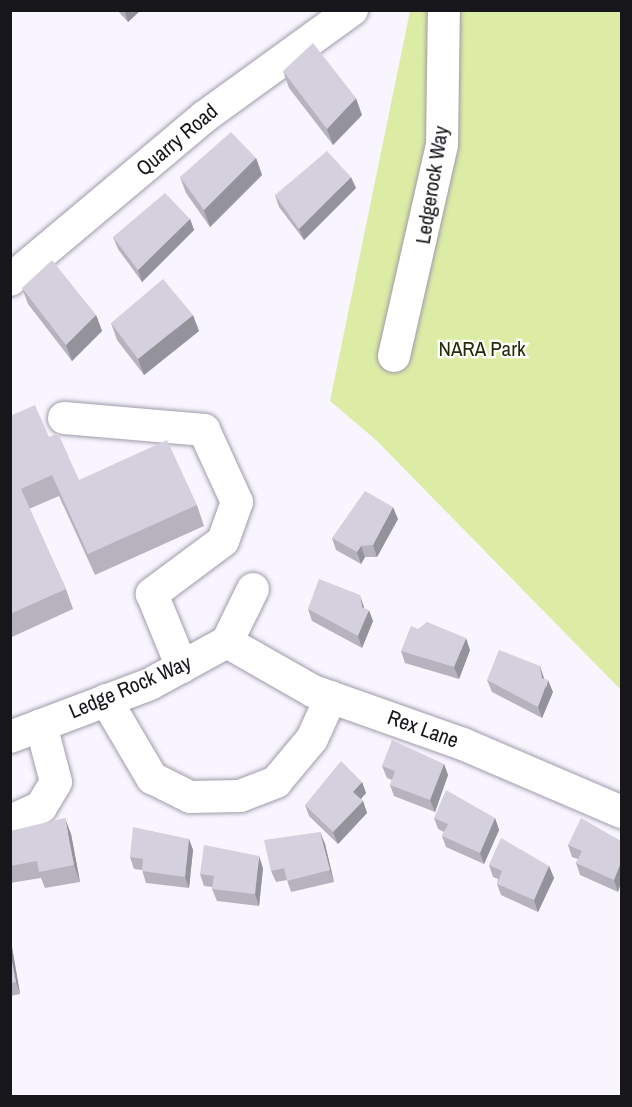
<!DOCTYPE html>
<html>
<head>
<meta charset="utf-8">
<style>
  body { margin:0 }
  #map { position:relative; width:632px; height:1107px; overflow:hidden; background:#f8f5fe; font-family:"Archivo Narrow",sans-serif }
  div>[style] { position:absolute }
  .green>* { inset:0; background:#ddeca5 }
  .roads { filter:drop-shadow(0 0 2px #9f9ba9) drop-shadow(0 0 2px #9f9ba9) }
  .minor>* { height:32px; margin:-16px; padding:0 16px; transform-origin:16px; border-radius:16px; background:#fff }
  .wall>* { inset:0; background:#b6b3bf }
  .shaded-wall>* { inset:0; background:#94929b }
  .building>* { inset:0; background:#d4d0de }
  span { translate:-50% -50%; white-space:nowrap; text-align:center; line-height:1.15; -webkit-text-stroke:4.5px #fff; paint-order:stroke }
  .street-label { font-size:21px; color:#17161b }
  .park-label { font-size:21px; color:#272d09 }
  .frame { position:absolute; inset:0; border:12px solid #17161b; pointer-events:none }
</style>
</head>
<body>
<div id="map">
  <div class="green">
    <i style="clip-path:polygon(410px 11px,621px 11px,621px 690px,376px 440px,330px 401px)"></i>
  </div>
  <div class="roads">
    <div class="minor">
      <i style="left:10px;top:280px;width:253px;rotate:-40deg"></i>
      <i style="left:204px;top:117px;width:183px;rotate:-35.9deg"></i>
      <i style="left:394px;top:356px;width:216px;rotate:-77.2deg"></i>
      <i style="left:442px;top:145px;width:135px;rotate:-89.2deg"></i>
      <i style="left:64px;top:418px;width:141px;rotate:4.9deg"></i>
      <i style="left:204px;top:430px;width:79px;rotate:65.4deg"></i>
      <i style="left:237px;top:502px;width:41px;rotate:109.7deg"></i>
      <i style="left:223px;top:541px;width:89px;rotate:143.3deg"></i>
      <i style="left:152px;top:594px;width:79px;rotate:67.7deg"></i>
      <i style="left:227px;top:642px;width:99px;rotate:29.7deg"></i>
      <i style="left:313px;top:691px;width:159px;rotate:19.5deg"></i>
      <i style="left:463px;top:744px;width:173px;rotate:23.2deg"></i>
      <i style="left:106px;top:700px;width:91px;rotate:59.5deg"></i>
      <i style="left:152px;top:778px;width:42px;rotate:26.6deg"></i>
      <i style="left:190px;top:797px;width:50px;rotate:-1.1deg"></i>
      <i style="left:240px;top:796px;width:39px;rotate:-21deg"></i>
      <i style="left:276px;top:782px;width:56px;rotate:-50.1deg"></i>
      <i style="left:312px;top:739px;width:46px;rotate:-65.7deg"></i>
      <i style="left:10px;top:737px;width:150px;rotate:-20.7deg"></i>
      <i style="left:150px;top:684px;width:88px;rotate:-28.6deg"></i>
      <i style="left:227px;top:642px;width:59px;rotate:-63.9deg"></i>
      <i style="left:10px;top:821px;width:34px;rotate:-24deg"></i>
      <i style="left:41px;top:807px;width:29px;rotate:-59deg"></i>
      <i style="left:56px;top:782px;width:59px;rotate:-104.7deg"></i>
    </div>
  </div>
  <div class="wall">
    <i style="clip-path:polygon(117px 10px,141px 10px,128px 22px)"></i>
    <i style="clip-path:polygon(283px 71px,362px 115px,333px 145px,289px 88px)"></i>
    <i style="clip-path:polygon(256px 158px,262px 175px,210px 227px,186px 193px,180px 177px)"></i>
    <i style="clip-path:polygon(356px 188px,304px 240px,279px 207px,275px 195px)"></i>
    <i style="clip-path:polygon(190px 219px,194px 230px,142px 282px,118px 249px,113px 237px)"></i>
    <i style="clip-path:polygon(22px 288px,96px 315px,102px 331px,72px 361px,28px 304px)"></i>
    <i style="clip-path:polygon(111px 323px,199px 331px,144px 375px,117px 340px)"></i>
    <i style="clip-path:polygon(10px 416px,49px 437px,79px 480px,197px 505px,204px 526px,95px 575px,59px 496px,29px 509px,66px 589px,73px 609px,12px 637px,10px 634px)"></i>
    <i style="clip-path:polygon(398px 519px,377px 557px,365px 557px,361px 564px,336px 550px,332px 538px)"></i>
    <i style="clip-path:polygon(364px 608px,373px 621px,362px 648px,312px 621px,308px 609px)"></i>
    <i style="clip-path:polygon(470px 650px,459px 679px,405px 663px,401px 651px)"></i>
    <i style="clip-path:polygon(487px 680px,553px 692px,542px 718px,492px 692px)"></i>
    <i style="clip-path:polygon(444px 764px,448px 775px,435px 812px,394px 796px,390px 785px,392px 780px,387px 778px,382px 766px)"></i>
    <i style="clip-path:polygon(362px 782px,366px 793px,361px 799px,363px 801px,367px 813px,338px 844px,309px 816px,305px 805px)"></i>
    <i style="clip-path:polygon(434px 818px,495px 818px,499px 830px,484px 864px,446px 847px,442px 836px,444px 832px,438px 829px)"></i>
    <i style="clip-path:polygon(10px 831px,71px 834px,80px 882px,45px 888px,41px 878px,10px 883px)"></i>
    <i style="clip-path:polygon(320px 832px,325px 844px,334px 882px,291px 892px,287px 880px,276px 882px,271px 871px)"></i>
    <i style="clip-path:polygon(189px 839px,193px 850px,189px 888px,146px 883px,142px 870px,134px 869px,130px 857px)"></i>
    <i style="clip-path:polygon(621px 841px,618px 892px,580px 875px,576px 863px,578px 859px,572px 857px,568px 845px)"></i>
    <i style="clip-path:polygon(489px 865px,549px 866px,554px 878px,538px 912px,501px 895px,497px 884px,498px 879px,493px 877px)"></i>
    <i style="clip-path:polygon(263px 868px,259px 906px,217px 901px,212px 889px,212px 887px,204px 886px,200px 874px)"></i>
    <i style="clip-path:polygon(10px 943px,12px 947px,20px 994px,10px 996px)"></i>
  </div>
  <div class="shaded-wall">
    <i style="clip-path:polygon(124px 10px,141px 10px,128px 22px)"></i>
    <i style="clip-path:polygon(356px 98px,362px 115px,333px 145px,327px 129px)"></i>
    <i style="clip-path:polygon(256px 158px,262px 175px,210px 227px,204px 210px)"></i>
    <i style="clip-path:polygon(351px 177px,356px 188px,304px 240px,299px 229px)"></i>
    <i style="clip-path:polygon(190px 219px,194px 230px,142px 282px,138px 270px)"></i>
    <i style="clip-path:polygon(96px 315px,102px 331px,72px 361px,66px 345px)"></i>
    <i style="clip-path:polygon(193px 315px,199px 331px,144px 375px,138px 359px)"></i>
    <i style="clip-path:polygon(393px 507px,398px 519px,377px 557px,373px 545px)"></i>
    <i style="clip-path:polygon(361px 546px,365px 557px,361px 564px,357px 552px)"></i>
    <i style="clip-path:polygon(360px 595px,364px 607px,366px 617px,369px 610px,373px 621px,362px 648px,358px 636px,362px 607px)"></i>
    <i style="clip-path:polygon(466px 638px,470px 650px,459px 679px,454px 667px)"></i>
    <i style="clip-path:polygon(540px 666px,544px 678px,546px 688px,548px 680px,553px 692px,542px 718px,538px 707px)"></i>
    <i style="clip-path:polygon(444px 764px,448px 775px,435px 812px,430px 800px)"></i>
    <i style="clip-path:polygon(362px 782px,366px 793px,357px 803px,353px 792px)"></i>
    <i style="clip-path:polygon(363px 801px,367px 813px,338px 844px,333px 832px)"></i>
    <i style="clip-path:polygon(65px 818px,71px 834px,80px 882px,74px 865px)"></i>
    <i style="clip-path:polygon(495px 818px,499px 830px,484px 864px,480px 853px)"></i>
    <i style="clip-path:polygon(320px 832px,325px 844px,334px 882px,330px 870px)"></i>
    <i style="clip-path:polygon(189px 839px,193px 850px,189px 888px,185px 877px)"></i>
    <i style="clip-path:polygon(259px 856px,263px 868px,259px 906px,255px 894px)"></i>
    <i style="clip-path:polygon(621px 862px,621px 883px,618px 892px,614px 880px)"></i>
    <i style="clip-path:polygon(549px 866px,554px 878px,538px 912px,534px 900px)"></i>
    <i style="clip-path:polygon(10px 943px,12px 947px,20px 994px,16px 982px,10px 951px)"></i>
  </div>
  <div class="building">
    <i style="clip-path:polygon(313px 43px,356px 98px,327px 129px,283px 71px)"></i>
    <i style="clip-path:polygon(231px 132px,256px 158px,204px 210px,180px 177px)"></i>
    <i style="clip-path:polygon(327px 151px,351px 177px,299px 229px,275px 195px)"></i>
    <i style="clip-path:polygon(165px 193px,190px 219px,138px 270px,113px 237px)"></i>
    <i style="clip-path:polygon(52px 260px,96px 315px,66px 345px,22px 288px)"></i>
    <i style="clip-path:polygon(163px 279px,193px 315px,138px 359px,111px 323px)"></i>
    <i style="clip-path:polygon(35px 405px,49px 437px,58px 433px,79px 480px,167px 440px,197px 505px,88px 554px,52px 475px,21px 489px,66px 589px,10px 614px,10px 416px)"></i>
    <i style="clip-path:polygon(365px 491px,393px 507px,373px 545px,361px 546px,357px 552px,332px 538px)"></i>
    <i style="clip-path:polygon(319px 579px,360px 595px,362px 607px,369px 610px,358px 636px,308px 609px)"></i>
    <i style="clip-path:polygon(427px 622px,466px 638px,454px 667px,401px 651px,411px 626px,418px 629px)"></i>
    <i style="clip-path:polygon(499px 650px,540px 666px,542px 678px,548px 680px,538px 707px,487px 680px)"></i>
    <i style="clip-path:polygon(392px 740px,444px 764px,430px 800px,390px 785px,395px 771px,382px 766px)"></i>
    <i style="clip-path:polygon(341px 761px,362px 782px,353px 792px,363px 801px,333px 832px,305px 805px)"></i>
    <i style="clip-path:polygon(446px 790px,495px 818px,480px 853px,442px 836px,448px 824px,434px 818px)"></i>
    <i style="clip-path:polygon(65px 818px,74px 865px,39px 872px,37px 861px,10px 866px,10px 831px)"></i>
    <i style="clip-path:polygon(581px 818px,621px 841px,621px 862px,614px 880px,576px 863px,582px 851px,568px 845px)"></i>
    <i style="clip-path:polygon(133px 827px,189px 839px,185px 877px,142px 871px,143px 859px,130px 857px)"></i>
    <i style="clip-path:polygon(320px 832px,330px 870px,287px 881px,284px 868px,271px 871px,264px 840px)"></i>
    <i style="clip-path:polygon(501px 838px,549px 866px,534px 900px,497px 884px,502px 871px,489px 865px)"></i>
    <i style="clip-path:polygon(204px 845px,259px 856px,255px 894px,212px 889px,214px 876px,200px 874px)"></i>
    <i style="clip-path:polygon(10px 951px,16px 982px,10px 983px)"></i>
  </div>
  <div class="street-label">
    <span style="left:177px;top:140px;rotate:-40deg">Quarry Road</span>
    <span style="left:432px;top:185px;rotate:-81deg">Ledgerock Way</span>
    <span style="left:130px;top:687px;rotate:-23deg">Ledge Rock Way</span>
    <span style="left:423px;top:729px;rotate:20deg">Rex Lane</span>
  </div>
  <div class="park-label">
    <span style="left:482px;top:349px">NARA Park</span>
  </div>
  <div class="frame"></div>
</div>
</body>
</html>
